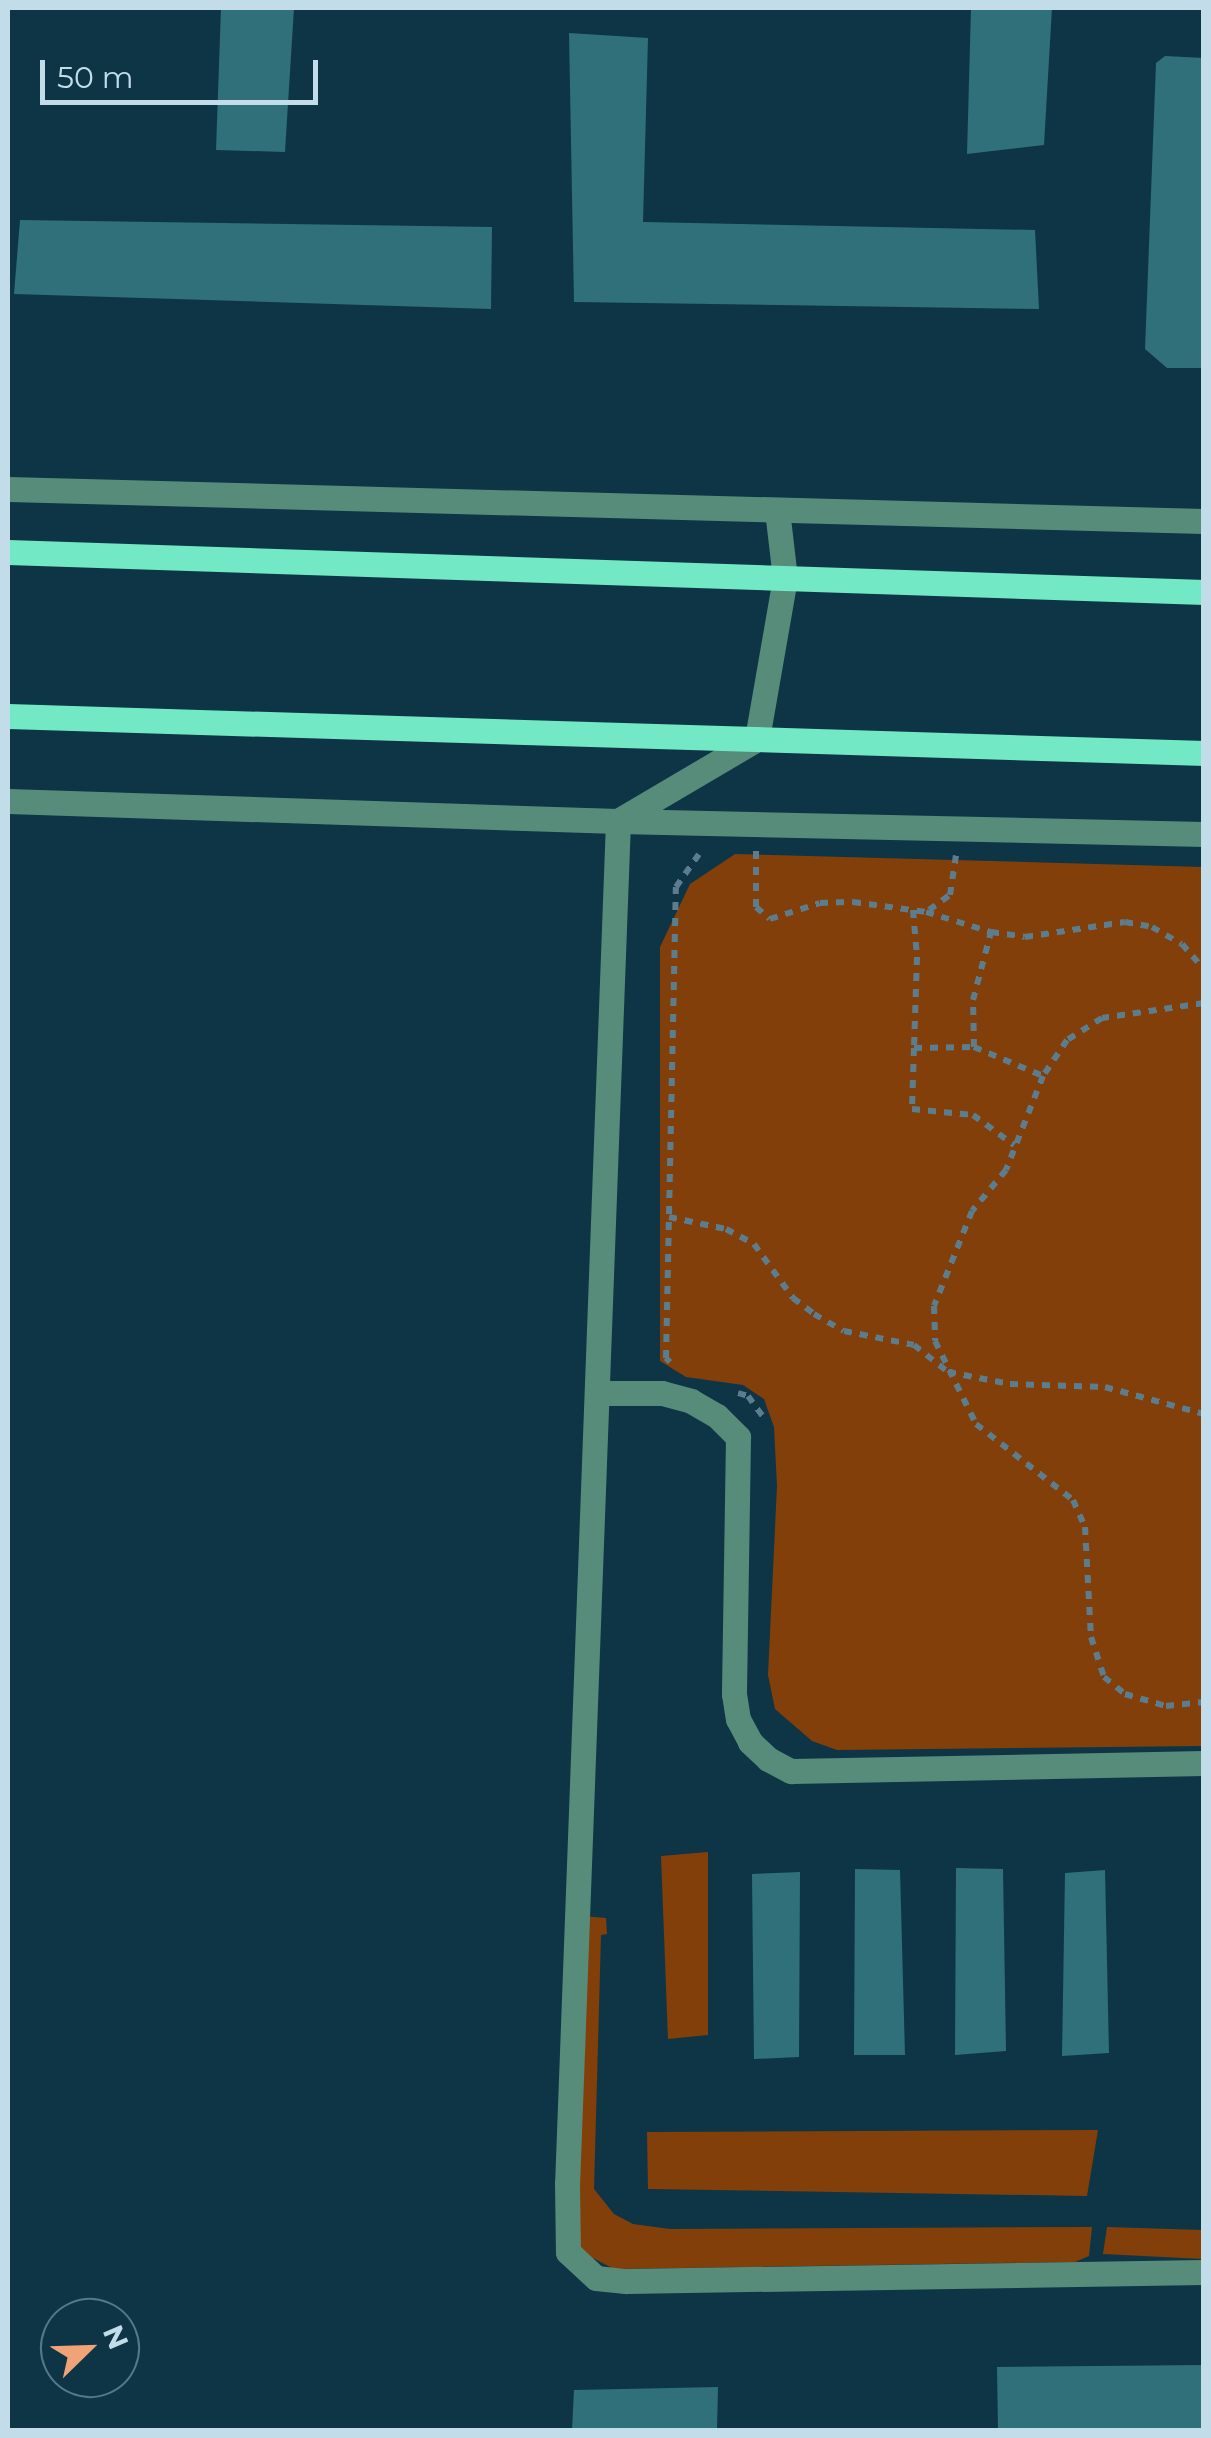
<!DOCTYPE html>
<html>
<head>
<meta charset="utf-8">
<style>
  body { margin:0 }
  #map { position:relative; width:1211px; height:2438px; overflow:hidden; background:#0d3546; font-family:Montserrat,sans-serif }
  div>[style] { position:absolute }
  .green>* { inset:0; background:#823f0a }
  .building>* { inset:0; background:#30707b }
  .path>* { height:6px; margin-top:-3px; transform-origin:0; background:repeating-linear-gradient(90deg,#5b7d8d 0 8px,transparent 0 16px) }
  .minor>* { height:25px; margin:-12.5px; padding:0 12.5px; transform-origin:12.5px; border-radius:12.5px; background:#578c7b }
  .major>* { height:25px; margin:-12.5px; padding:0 12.5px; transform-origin:12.5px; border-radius:12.5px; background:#73e8c5 }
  span { translate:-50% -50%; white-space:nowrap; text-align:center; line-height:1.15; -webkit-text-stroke:9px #0d3546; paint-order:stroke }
  .frame { position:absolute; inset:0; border:10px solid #c2dcea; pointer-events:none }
  .north { position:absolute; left:40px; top:2298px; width:100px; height:100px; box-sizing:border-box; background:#0d3546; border:2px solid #557888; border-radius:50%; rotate:67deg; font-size:28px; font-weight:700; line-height:40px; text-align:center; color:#c2dcea }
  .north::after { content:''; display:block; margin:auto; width:35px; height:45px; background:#efa376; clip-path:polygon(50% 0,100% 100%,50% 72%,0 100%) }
  .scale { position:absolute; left:40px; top:60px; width:278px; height:45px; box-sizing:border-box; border:5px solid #c2dcea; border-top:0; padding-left:12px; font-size:30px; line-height:35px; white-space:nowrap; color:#c2dcea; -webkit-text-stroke:8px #0d3546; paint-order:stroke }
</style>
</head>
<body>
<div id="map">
  <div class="green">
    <i style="clip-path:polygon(735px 854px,1203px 867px,1203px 1746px,837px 1750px,812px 1741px,775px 1709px,768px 1675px,777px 1486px,774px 1427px,764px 1399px,743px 1385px,686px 1377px,660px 1361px,660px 947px,690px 884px)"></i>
    <i style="clip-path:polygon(708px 1852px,708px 2035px,668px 2039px,661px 1856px)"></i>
    <i style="clip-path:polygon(582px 1916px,606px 1918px,607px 1934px,601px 1935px,594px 2189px,614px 2214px,633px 2224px,670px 2229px,1092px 2227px,1089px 2256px,1075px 2262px,614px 2269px,589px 2256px,576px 2248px)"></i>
    <i style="clip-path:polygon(1098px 2130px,1087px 2196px,648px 2189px,647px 2132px)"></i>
    <i style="clip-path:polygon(1107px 2227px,1203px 2230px,1203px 2259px,1103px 2254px)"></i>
  </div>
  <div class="building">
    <i style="clip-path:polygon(221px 8px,294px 8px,285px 152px,216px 150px)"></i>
    <i style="clip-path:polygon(971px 8px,1052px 8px,1044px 145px,967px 154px)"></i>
    <i style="clip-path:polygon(569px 33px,648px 38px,643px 222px,1035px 230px,1039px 309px,574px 302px)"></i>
    <i style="clip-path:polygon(1165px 56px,1204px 58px,1204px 368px,1167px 368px,1145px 349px,1156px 63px)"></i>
    <i style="clip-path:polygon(20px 220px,492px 227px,491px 309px,14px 294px)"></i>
    <i style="clip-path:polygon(956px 1868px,1003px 1869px,1006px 2051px,955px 2055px)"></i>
    <i style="clip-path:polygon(855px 1869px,900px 1870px,905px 2055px,854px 2055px)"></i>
    <i style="clip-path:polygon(1105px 1870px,1109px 2053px,1062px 2056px,1065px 1873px)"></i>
    <i style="clip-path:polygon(800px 1872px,799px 2057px,754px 2059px,752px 1874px)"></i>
    <i style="clip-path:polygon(1204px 2365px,1204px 2430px,998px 2430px,997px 2367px)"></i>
    <i style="clip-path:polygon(718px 2387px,717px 2430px,572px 2430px,574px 2390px)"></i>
  </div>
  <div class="path">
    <i style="left:756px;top:851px;width:56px;rotate:90deg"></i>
    <i style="left:756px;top:907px;width:18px;rotate:41deg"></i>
    <i style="left:770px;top:919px;width:52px;rotate:-17.7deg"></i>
    <i style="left:820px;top:903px;width:33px;rotate:-2deg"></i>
    <i style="left:853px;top:902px;width:74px;rotate:7.8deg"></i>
    <i style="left:926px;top:912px;width:68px;rotate:17.1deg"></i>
    <i style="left:991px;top:932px;width:34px;rotate:8deg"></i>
    <i style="left:1025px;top:937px;width:101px;rotate:-8.5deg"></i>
    <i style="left:1125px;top:922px;width:27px;rotate:10deg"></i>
    <i style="left:1152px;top:927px;width:34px;rotate:30deg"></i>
    <i style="left:1182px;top:944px;width:33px;rotate:49deg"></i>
    <i style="left:913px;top:910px;width:47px;rotate:85.1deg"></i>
    <i style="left:917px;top:957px;width:91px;rotate:91.9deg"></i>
    <i style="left:914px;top:1048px;width:60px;rotate:-1deg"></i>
    <i style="left:974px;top:1047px;width:75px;rotate:22.8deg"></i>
    <i style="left:929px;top:910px;width:26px;rotate:-36deg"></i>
    <i style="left:950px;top:895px;width:40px;rotate:-81.5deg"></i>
    <i style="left:1204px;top:1003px;width:103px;rotate:171.6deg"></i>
    <i style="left:1102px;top:1018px;width:41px;rotate:147.8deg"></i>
    <i style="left:1067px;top:1040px;width:43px;rotate:123.7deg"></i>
    <i style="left:1043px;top:1076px;width:101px;rotate:111.5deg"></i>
    <i style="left:1006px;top:1170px;width:53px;rotate:129.7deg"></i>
    <i style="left:972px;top:1211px;width:102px;rotate:111.8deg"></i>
    <i style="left:934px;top:1306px;width:35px;rotate:88deg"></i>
    <i style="left:935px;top:1341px;width:93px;rotate:63.7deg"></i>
    <i style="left:976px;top:1424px;width:123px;rotate:38.1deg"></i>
    <i style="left:1073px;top:1500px;width:30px;rotate:66deg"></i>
    <i style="left:1085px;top:1527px;width:110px;rotate:86.9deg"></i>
    <i style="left:1091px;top:1637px;width:42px;rotate:72deg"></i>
    <i style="left:1104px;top:1677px;width:27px;rotate:39deg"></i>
    <i style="left:1125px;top:1694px;width:43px;rotate:16.3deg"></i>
    <i style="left:1166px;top:1706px;width:38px;rotate:-6deg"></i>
    <i style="left:974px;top:1047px;width:47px;rotate:-91.2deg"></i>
    <i style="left:973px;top:1000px;width:70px;rotate:-75.2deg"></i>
    <i style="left:914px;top:1048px;width:61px;rotate:91.9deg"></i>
    <i style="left:912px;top:1109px;width:61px;rotate:5.6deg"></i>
    <i style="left:973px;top:1115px;width:51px;rotate:36.2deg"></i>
    <i style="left:669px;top:1217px;width:58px;rotate:11.9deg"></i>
    <i style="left:726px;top:1229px;width:32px;rotate:28deg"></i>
    <i style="left:754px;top:1244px;width:67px;rotate:54.2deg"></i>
    <i style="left:793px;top:1298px;width:26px;rotate:37deg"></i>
    <i style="left:814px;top:1314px;width:34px;rotate:30deg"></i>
    <i style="left:844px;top:1331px;width:71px;rotate:11.3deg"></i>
    <i style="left:914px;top:1345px;width:43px;rotate:38.5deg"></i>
    <i style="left:948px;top:1372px;width:63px;rotate:11deg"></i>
    <i style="left:1010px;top:1384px;width:95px;rotate:1.8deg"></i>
    <i style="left:1105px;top:1387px;width:103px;rotate:15.3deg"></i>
    <i style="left:670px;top:1362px;width:6px;rotate:-135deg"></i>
    <i style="left:666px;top:1358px;width:471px;rotate:-88.8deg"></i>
    <i style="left:676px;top:887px;width:40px;rotate:-55.1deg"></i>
    <i style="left:738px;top:1393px;width:10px;rotate:17deg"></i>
    <i style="left:748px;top:1396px;width:26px;rotate:54deg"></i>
  </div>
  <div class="minor">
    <i style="left:8px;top:489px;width:1196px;rotate:1.53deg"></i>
    <i style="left:777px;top:510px;width:68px;rotate:83.3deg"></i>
    <i style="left:785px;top:578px;width:163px;rotate:99.9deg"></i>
    <i style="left:757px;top:739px;width:161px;rotate:149.5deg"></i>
    <i style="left:618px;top:821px;width:1363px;rotate:92.14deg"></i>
    <i style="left:567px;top:2183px;width:69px;rotate:89.2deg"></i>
    <i style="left:568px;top:2252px;width:38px;rotate:43deg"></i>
    <i style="left:596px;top:2278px;width:30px;rotate:6deg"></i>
    <i style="left:626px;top:2281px;width:578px;rotate:-0.89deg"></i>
    <i style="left:8px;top:801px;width:610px;rotate:1.88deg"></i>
    <i style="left:618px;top:821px;width:586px;rotate:1.27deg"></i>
    <i style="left:597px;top:1393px;width:65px"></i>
    <i style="left:662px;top:1393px;width:30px;rotate:15deg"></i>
    <i style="left:691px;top:1401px;width:30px;rotate:30deg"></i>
    <i style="left:717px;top:1416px;width:30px;rotate:45deg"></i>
    <i style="left:738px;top:1437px;width:257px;rotate:90.9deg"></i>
    <i style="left:734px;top:1694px;width:25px;rotate:81deg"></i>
    <i style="left:738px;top:1719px;width:26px;rotate:62deg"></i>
    <i style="left:750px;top:1742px;width:25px;rotate:43deg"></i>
    <i style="left:768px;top:1759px;width:26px;rotate:28deg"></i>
    <i style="left:791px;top:1771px;width:413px;rotate:-1.1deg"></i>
  </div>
  <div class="major">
    <i style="left:8px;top:552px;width:1197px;rotate:1.92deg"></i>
    <i style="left:8px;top:716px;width:1197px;rotate:1.77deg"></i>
  </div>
  <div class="frame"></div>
  <div class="north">N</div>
  <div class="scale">50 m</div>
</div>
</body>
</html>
